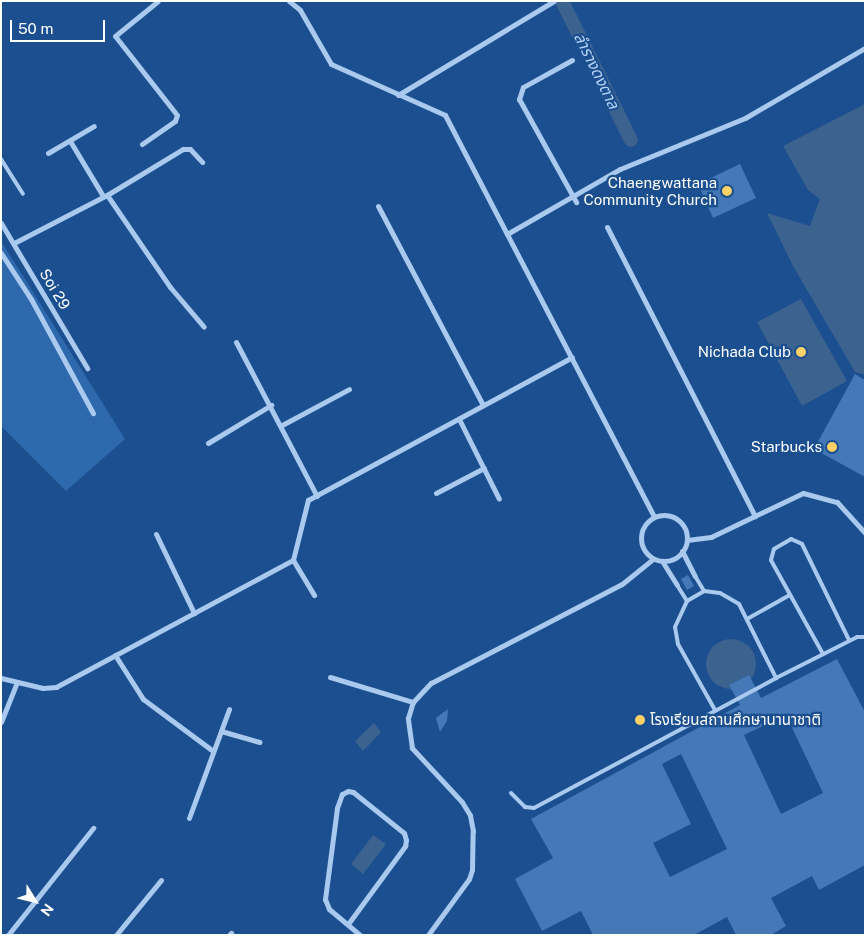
<!DOCTYPE html>
<html>
<head>
<meta charset="utf-8">
<style>
  body { margin:0 }
  #map { position:relative; width:866px; height:936px; overflow:hidden; background:#1b4f8f; font-family:"Public Sans","Noto Sans Thai",sans-serif }
  div>[style] { position:absolute }
  .green>* { inset:0; background:#2e69ad }
  .water>* { inset:0; background:#3c6290 }
  .round { border-radius:50% }
  .canal>* { height:14px; margin:-7px; padding:0 7px; transform-origin:7px; border-radius:7px; background:#3c6290 }
  .building>* { inset:0; background:#4478b7 }
  .service>* { height:4px; margin:-2px; padding:0 2px; transform-origin:2px; border-radius:2px; background:#a9c9ee }
  .minor>* { height:5px; margin:-2.5px; padding:0 2.5px; transform-origin:2.5px; border-radius:2.5px; background:#a9c9ee }
  .minor>.ring { margin:-2.5px; padding:0; box-sizing:content-box; background:none; border:5px solid #a9c9ee; border-radius:50% }
  .dots>* { width:14px; height:14px; translate:-50% -50%; box-sizing:border-box; border:2px solid #1b4f8f; border-radius:50% }
  span { translate:-50% -50%; white-space:nowrap; text-align:center; line-height:1.15; -webkit-text-stroke:4.5px #1b4f8f; paint-order:stroke }
  .poi-label { font-size:15px; color:#fff }
  .right { translate:-100% -50%; text-align:right }
  .left { translate:0 -50%; text-align:left }
  .street-label { font-size:15px; color:#fff }
  .water-label { font-size:16px; color:#b5d3f5; font-style:italic }
  .frame { position:absolute; inset:0; border:2px solid #fff; pointer-events:none }
  .north { position:absolute; left:10px; top:876px; width:50px; height:50px; -webkit-text-stroke:4px #1b4f8f; paint-order:stroke; rotate:126deg; font-size:14px; font-weight:700; line-height:20px; text-align:center; color:#fff }
  .north::after { content:''; display:block; margin:auto; width:18px; height:22px; background:#fff; clip-path:polygon(50% 0,100% 100%,50% 72%,0 100%) }
  .scale { position:absolute; left:10px; top:20px; width:95px; height:22px; box-sizing:border-box; border:2px solid #fff; border-top:0; padding-left:6px; font-size:15px; line-height:18px; white-space:nowrap; color:#fff; -webkit-text-stroke:4px #1b4f8f; paint-order:stroke }
</style>
</head>
<body>
<div id="map">
  <div class="green">
    <i style="clip-path:polygon(1px 241px,125px 439px,66px 491px,1px 426px)"></i>
  </div>
  <div class="water">
    <i style="clip-path:polygon(865px 104px,865px 375px,855px 372px,793px 266px,767px 213px,810px 226px,820px 199px,808px 190px,783px 146px)"></i>
    <i style="clip-path:polygon(801px 299px,847px 381px,802px 406px,757px 322px)"></i>
    <i class="round" style="left:706px;top:639px;width:50px;height:50px"></i>
    <i style="clip-path:polygon(374px 723px,381px 732px,363px 751px,355px 741px)"></i>
    <i style="clip-path:polygon(373px 835px,386px 844px,363px 874px,351px 864px)"></i>
  </div>
  <div class="canal">
    <i style="left:562px;top:1px;width:155px;rotate:63.6deg"></i>
  </div>
  <div class="building">
    <i style="clip-path:polygon(740px 164px,756px 198px,713px 218px,698px 184px)"></i>
    <i style="clip-path:polygon(855px 374px,865px 380px,865px 477px,814px 449px)"></i>
    <i style="clip-path:polygon(688px 575px,694px 586px,687px 590px,681px 579px)"></i>
    <i style="clip-path:polygon(evenodd,837px 659px,865px 712px,865px 865px,819px 890px,812px 876px,771px 898px,786px 926px,771px 935px,736px 935px,727px 917px,694px 935px,593px 935px,581px 911px,542px 931px,515px 879px,553px 858px,531px 819px,740px 705px,729px 685px,749px 675px,761px 698px,837px 659px,786px 715px,823px 793px,781px 814px,744px 735px,786px 715px,837px 659px,681px 754px,727px 849px,670px 877px,653px 843px,691px 824px,662px 764px,681px 754px)"></i>
    <i style="clip-path:polygon(448px 709px,447px 721px,440px 732px,436px 718px)"></i>
  </div>
  <div class="service">
    <i style="left:1px;top:159px;width:41px;rotate:57.8deg"></i>
    <i style="left:695px;top:576px;width:17px;rotate:59deg"></i>
    <i style="left:677px;top:585px;width:19px;rotate:58deg"></i>
    <i style="left:747px;top:619px;width:49px;rotate:-29.2deg"></i>
    <i style="left:823px;top:654px;width:107px;rotate:-119deg"></i>
    <i style="left:771px;top:560px;width:11px;rotate:-75deg"></i>
    <i style="left:774px;top:549px;width:20px;rotate:-30deg"></i>
    <i style="left:791px;top:539px;width:12px;rotate:24deg"></i>
    <i style="left:802px;top:544px;width:107px;rotate:63.9deg"></i>
    <i style="left:715px;top:710px;width:76px;rotate:-119.3deg"></i>
    <i style="left:678px;top:644px;width:17px;rotate:-100deg"></i>
    <i style="left:675px;top:627px;width:29px;rotate:-65deg"></i>
    <i style="left:687px;top:601px;width:20px;rotate:-30deg"></i>
    <i style="left:704px;top:591px;width:16px;rotate:7deg"></i>
    <i style="left:720px;top:593px;width:22px;rotate:30deg"></i>
    <i style="left:739px;top:604px;width:83px;rotate:63.4deg"></i>
    <i style="left:511px;top:793px;width:20px;rotate:45deg"></i>
    <i style="left:525px;top:807px;width:9px;rotate:6deg"></i>
    <i style="left:534px;top:808px;width:275px;rotate:-28.2deg"></i>
    <i style="left:776px;top:678px;width:91px;rotate:-26.8deg"></i>
    <i style="left:857px;top:637px;width:8px"></i>
  </div>
  <div class="minor">
    <i style="left:289px;top:1px;width:14px;rotate:39deg"></i>
    <i style="left:300px;top:10px;width:62px;rotate:60.1deg"></i>
    <i style="left:331px;top:64px;width:125px;rotate:24.1deg"></i>
    <i style="left:445px;top:115px;width:453px;rotate:62.5deg"></i>
    <i style="left:572px;top:60px;width:56px;rotate:151.1deg"></i>
    <i style="left:523px;top:87px;width:13px;rotate:108deg"></i>
    <i style="left:519px;top:99px;width:118px;rotate:61deg"></i>
    <i style="left:398px;top:95px;width:182px;rotate:-31.1deg"></i>
    <i style="left:70px;top:141px;width:64px;rotate:59deg"></i>
    <i style="left:142px;top:144px;width:40px;rotate:-34.9deg"></i>
    <i style="left:175px;top:121px;width:6px;rotate:-72deg"></i>
    <i style="left:177px;top:115px;width:100px;rotate:-128.1deg"></i>
    <i style="left:115px;top:36px;width:55px;rotate:-39.1deg"></i>
    <i style="left:48px;top:153px;width:53px;rotate:-30.4deg"></i>
    <i style="left:107px;top:195px;width:112px;rotate:55.6deg"></i>
    <i style="left:170px;top:287px;width:52px;rotate:49.6deg"></i>
    <i style="left:378px;top:206px;width:225px;rotate:62.2deg"></i>
    <i style="left:1px;top:223px;width:169px;rotate:59.3deg"></i>
    <i style="left:607px;top:227px;width:325px;rotate:62.9deg"></i>
    <i style="left:507px;top:234px;width:130px;rotate:-29.9deg"></i>
    <i style="left:620px;top:169px;width:135px;rotate:-22.2deg"></i>
    <i style="left:745px;top:118px;width:139px;rotate:-30.3deg"></i>
    <i style="left:14px;top:243px;width:105px;rotate:-27.3deg"></i>
    <i style="left:107px;top:195px;width:89px;rotate:-31.2deg"></i>
    <i style="left:183px;top:149px;width:7px"></i>
    <i style="left:190px;top:149px;width:18px;rotate:47deg"></i>
    <i style="left:1px;top:253px;width:55px;rotate:56.9deg"></i>
    <i style="left:31px;top:299px;width:130px;rotate:61.5deg"></i>
    <i style="left:236px;top:342px;width:174px;rotate:62.3deg"></i>
    <i style="left:459px;top:419px;width:89px;rotate:63.4deg"></i>
    <i style="left:282px;top:425px;width:76px;rotate:-28.2deg"></i>
    <i style="left:208px;top:443px;width:74px;rotate:-31.1deg"></i>
    <i style="left:436px;top:493px;width:54px;rotate:-27.5deg"></i>
    <i class="ring" style="left:641px;top:515px;width:41px;height:41px"></i>
    <i style="left:156px;top:534px;width:88px;rotate:64.3deg"></i>
    <i style="left:687px;top:540px;width:24px;rotate:-7deg"></i>
    <i style="left:711px;top:537px;width:102px;rotate:-25.6deg"></i>
    <i style="left:803px;top:493px;width:35px;rotate:15deg"></i>
    <i style="left:837px;top:502px;width:42px;rotate:47.9deg"></i>
    <i style="left:682px;top:551px;width:28px;rotate:63deg"></i>
    <i style="left:293px;top:560px;width:41px;rotate:59deg"></i>
    <i style="left:662px;top:561px;width:28px;rotate:58deg"></i>
    <i style="left:115px;top:655px;width:52px;rotate:57.5deg"></i>
    <i style="left:143px;top:699px;width:87px;rotate:36.6deg"></i>
    <i style="left:330px;top:677px;width:87px;rotate:16.8deg"></i>
    <i style="left:1px;top:678px;width:43px;rotate:13.4deg"></i>
    <i style="left:43px;top:688px;width:13px;rotate:-4deg"></i>
    <i style="left:56px;top:687px;width:269px;rotate:-28.2deg"></i>
    <i style="left:293px;top:560px;width:62px;rotate:-76deg"></i>
    <i style="left:308px;top:500px;width:300px;rotate:-28.4deg"></i>
    <i style="left:1px;top:722px;width:43px;rotate:-68.2deg"></i>
    <i style="left:221px;top:731px;width:40px;rotate:16deg"></i>
    <i style="left:189px;top:818px;width:116px;rotate:-69.8deg"></i>
    <i style="left:348px;top:924px;width:97px;rotate:-53.8deg"></i>
    <i style="left:405px;top:846px;width:6px;rotate:-81deg"></i>
    <i style="left:406px;top:840px;width:7px;rotate:-106deg"></i>
    <i style="left:404px;top:833px;width:65px;rotate:-141.2deg"></i>
    <i style="left:353px;top:792px;width:5px;rotate:-169deg"></i>
    <i style="left:348px;top:791px;width:7px;rotate:153deg"></i>
    <i style="left:342px;top:794px;width:15px;rotate:110deg"></i>
    <i style="left:337px;top:808px;width:92px;rotate:97.5deg"></i>
    <i style="left:325px;top:899px;width:11px;rotate:68deg"></i>
    <i style="left:329px;top:909px;width:40px;rotate:40deg"></i>
    <i style="left:8px;top:935px;width:137px;rotate:-51.5deg"></i>
    <i style="left:116px;top:935px;width:71px;rotate:-50.7deg"></i>
    <i style="left:229px;top:935px;width:3px;rotate:-45deg"></i>
    <i style="left:428px;top:935px;width:69px;rotate:-53.8deg"></i>
    <i style="left:469px;top:879px;width:9px;rotate:-72deg"></i>
    <i style="left:472px;top:870px;width:39px;rotate:-89deg"></i>
    <i style="left:473px;top:831px;width:16px;rotate:-101deg"></i>
    <i style="left:470px;top:815px;width:15px;rotate:-122deg"></i>
    <i style="left:462px;top:802px;width:74px;rotate:-132.8deg"></i>
    <i style="left:412px;top:748px;width:30px;rotate:-98deg"></i>
    <i style="left:408px;top:718px;width:17px;rotate:-73deg"></i>
    <i style="left:413px;top:702px;width:26px;rotate:-47deg"></i>
    <i style="left:431px;top:683px;width:215px;rotate:-27.4deg"></i>
    <i style="left:622px;top:584px;width:40px;rotate:-39deg"></i>
  </div>
  <div class="dots">
    <i style="left:727px;top:191px;background:#ffd166"></i>
    <i style="left:801px;top:352px;background:#ffd166"></i>
    <i style="left:832px;top:447px;background:#ffd166"></i>
    <i style="left:640px;top:720px;background:#ffd166"></i>
  </div>
  <div class="poi-label">
    <span class="right" style="left:717px;top:191px">Chaengwattana<br>Community Church</span>
    <span class="right" style="left:791px;top:352px">Nichada Club</span>
    <span class="right" style="left:822px;top:447px">Starbucks</span>
    <span class="left" style="left:650px;top:720px">โรงเรียนสถานศึกษานานาชาติ</span>
  </div>
  <div class="street-label">
    <span style="left:55px;top:289px;rotate:59deg">Soi 29</span>
  </div>
  <div class="water-label">
    <span style="left:596px;top:71px;rotate:64deg">ลำรางดงตาล</span>
  </div>
  <div class="frame"></div>
  <div class="north">N</div>
  <div class="scale">50 m</div>
</div>
</body>
</html>
